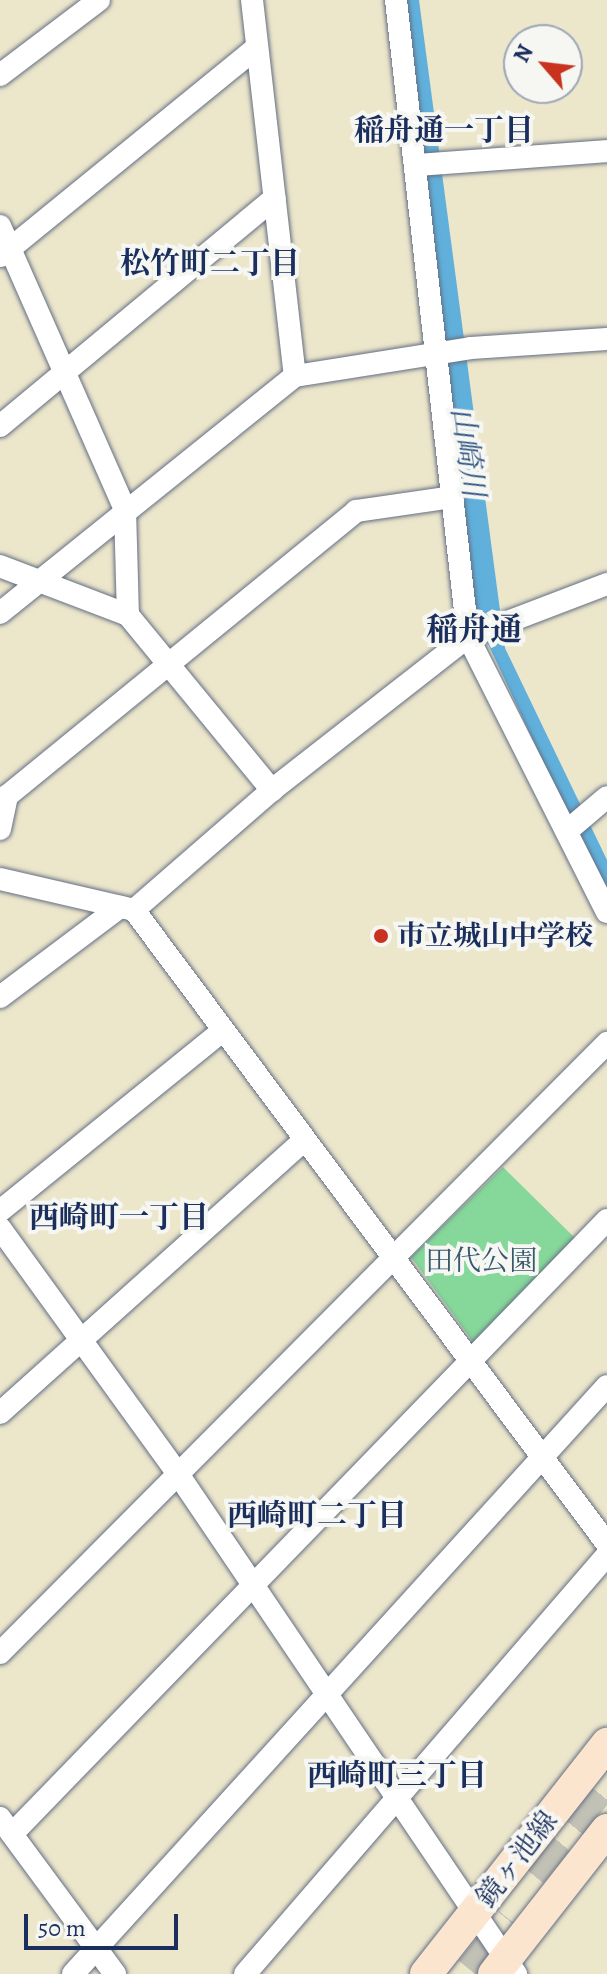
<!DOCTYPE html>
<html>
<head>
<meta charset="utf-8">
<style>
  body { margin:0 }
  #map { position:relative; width:607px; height:1974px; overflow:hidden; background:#ece6cb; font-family:Alegreya,"Noto Serif JP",serif }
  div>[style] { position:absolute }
  .green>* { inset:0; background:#86d89a }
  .water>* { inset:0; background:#60b0db }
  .highway-tunnel>* { height:42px; margin-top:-21px; transform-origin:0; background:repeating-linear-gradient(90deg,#c2c1b5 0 42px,transparent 0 63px) }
  .roads { filter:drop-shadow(0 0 2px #646f84) drop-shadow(0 0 2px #646f84) }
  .street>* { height:22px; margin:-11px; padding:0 11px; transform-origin:11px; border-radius:11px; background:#fff }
  .secondary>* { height:32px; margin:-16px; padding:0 16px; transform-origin:16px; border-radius:16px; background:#fbe5cf }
  .dots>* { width:22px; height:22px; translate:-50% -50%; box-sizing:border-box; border:4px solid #f6f6f2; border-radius:50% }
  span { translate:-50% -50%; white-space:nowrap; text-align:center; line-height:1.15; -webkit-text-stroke:8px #f6f6f2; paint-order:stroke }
  .poi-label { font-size:28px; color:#1b2f5e; font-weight:700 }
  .left { translate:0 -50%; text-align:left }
  .park-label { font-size:28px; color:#36596d }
  .street-label { font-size:28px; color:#1b2f5e }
  .neighbourhood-label { font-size:30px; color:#1b2f5e; font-weight:700 }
  .water-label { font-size:30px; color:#305684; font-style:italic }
  .quarter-label { font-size:32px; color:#1b2f5e; font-weight:700 }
  .north { position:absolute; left:503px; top:24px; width:80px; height:80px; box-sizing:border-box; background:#f6f6f2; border:2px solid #9ea6b7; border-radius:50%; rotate:298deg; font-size:22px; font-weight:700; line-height:32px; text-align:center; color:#1b2f5e }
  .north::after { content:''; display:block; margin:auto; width:28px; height:36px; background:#c8321e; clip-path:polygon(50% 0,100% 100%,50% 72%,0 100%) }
  .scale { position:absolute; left:24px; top:1914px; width:154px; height:36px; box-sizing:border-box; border:4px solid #1b2f5e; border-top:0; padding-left:10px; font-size:24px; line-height:28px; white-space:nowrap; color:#1b2f5e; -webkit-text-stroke:6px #f6f6f2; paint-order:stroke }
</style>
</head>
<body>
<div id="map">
  <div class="green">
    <i style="clip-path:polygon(503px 1167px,576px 1239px,474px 1343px,411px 1257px)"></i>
  </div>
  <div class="water">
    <i style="clip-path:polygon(403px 0,419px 0,505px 648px,607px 860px,607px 898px,474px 614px)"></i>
  </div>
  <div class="highway-tunnel">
    <i style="left:527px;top:1870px;width:127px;rotate:-50.8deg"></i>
    <i style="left:475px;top:1974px;width:64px;rotate:-51.3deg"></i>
  </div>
  <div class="roads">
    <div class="street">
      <i style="left:252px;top:0;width:378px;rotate:83.5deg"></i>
      <i style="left:396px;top:0;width:641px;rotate:83.55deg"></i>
      <i style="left:468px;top:637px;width:308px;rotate:63.2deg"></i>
      <i style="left:0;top:75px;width:124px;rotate:-37.1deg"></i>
      <i style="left:418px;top:165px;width:190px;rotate:-4.2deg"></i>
      <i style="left:0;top:226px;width:309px;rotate:66.2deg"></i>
      <i style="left:125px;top:509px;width:106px;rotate:88.4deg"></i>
      <i style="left:128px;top:615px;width:137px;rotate:-159.1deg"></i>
      <i style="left:1px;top:256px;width:330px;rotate:-39.2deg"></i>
      <i style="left:0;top:426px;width:357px;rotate:-39.7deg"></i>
      <i style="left:0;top:613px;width:378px;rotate:-38.8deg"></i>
      <i style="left:295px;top:376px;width:178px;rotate:-9deg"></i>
      <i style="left:471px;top:348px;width:136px;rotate:-3.8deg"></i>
      <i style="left:128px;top:615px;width:227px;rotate:50.6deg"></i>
      <i style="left:0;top:829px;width:34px;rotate:-78deg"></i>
      <i style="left:7px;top:796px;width:451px;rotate:-39.2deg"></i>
      <i style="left:356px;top:511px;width:98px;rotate:-8.2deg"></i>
      <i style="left:567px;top:831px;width:52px;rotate:-40.4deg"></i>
      <i style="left:0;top:879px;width:138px;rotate:13deg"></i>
      <i style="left:134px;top:910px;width:791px;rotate:53.27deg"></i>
      <i style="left:134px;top:910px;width:183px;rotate:-41deg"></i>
      <i style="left:272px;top:790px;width:249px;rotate:-38deg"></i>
      <i style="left:468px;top:637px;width:149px;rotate:-20.9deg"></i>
      <i style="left:0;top:997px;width:150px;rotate:-36.9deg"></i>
      <i style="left:0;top:1211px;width:284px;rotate:-39deg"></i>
      <i style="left:0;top:1228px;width:304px;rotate:54.1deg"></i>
      <i style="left:178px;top:1474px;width:604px;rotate:55.94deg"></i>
      <i style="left:0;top:1413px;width:407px;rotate:-41.9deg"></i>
      <i style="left:0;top:1653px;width:861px;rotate:-45.14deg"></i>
      <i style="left:0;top:1818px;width:194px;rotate:53.6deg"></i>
      <i style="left:12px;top:1834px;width:855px;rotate:-45.9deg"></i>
      <i style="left:73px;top:1974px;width:794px;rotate:-47.76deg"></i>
      <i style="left:245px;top:1974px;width:554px;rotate:-49.17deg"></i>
    </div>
    <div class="secondary">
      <i style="left:426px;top:1974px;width:293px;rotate:-51.8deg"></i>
      <i style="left:494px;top:1974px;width:183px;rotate:-51.9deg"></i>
    </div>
  </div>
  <div class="dots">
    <i style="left:381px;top:936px;background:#c8321e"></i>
  </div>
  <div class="poi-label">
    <span class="left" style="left:397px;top:936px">市立城山中学校</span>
  </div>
  <div class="park-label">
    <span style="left:481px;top:1261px">田代公園</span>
  </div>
  <div class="street-label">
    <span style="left:517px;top:1859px;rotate:-52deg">鏡ヶ池線</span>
  </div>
  <div class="neighbourhood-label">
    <span style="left:444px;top:130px">稲舟通一丁目</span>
    <span style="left:210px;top:263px">松竹町二丁目</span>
    <span style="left:119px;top:1217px">西崎町一丁目</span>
    <span style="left:317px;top:1515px">西崎町二丁目</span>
    <span style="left:397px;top:1775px">西崎町三丁目</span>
  </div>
  <div class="water-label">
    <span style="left:468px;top:452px;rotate:82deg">山崎川</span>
  </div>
  <div class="quarter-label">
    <span style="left:474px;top:629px">稲舟通</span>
  </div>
  <div class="north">N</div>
  <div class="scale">50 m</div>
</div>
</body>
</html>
